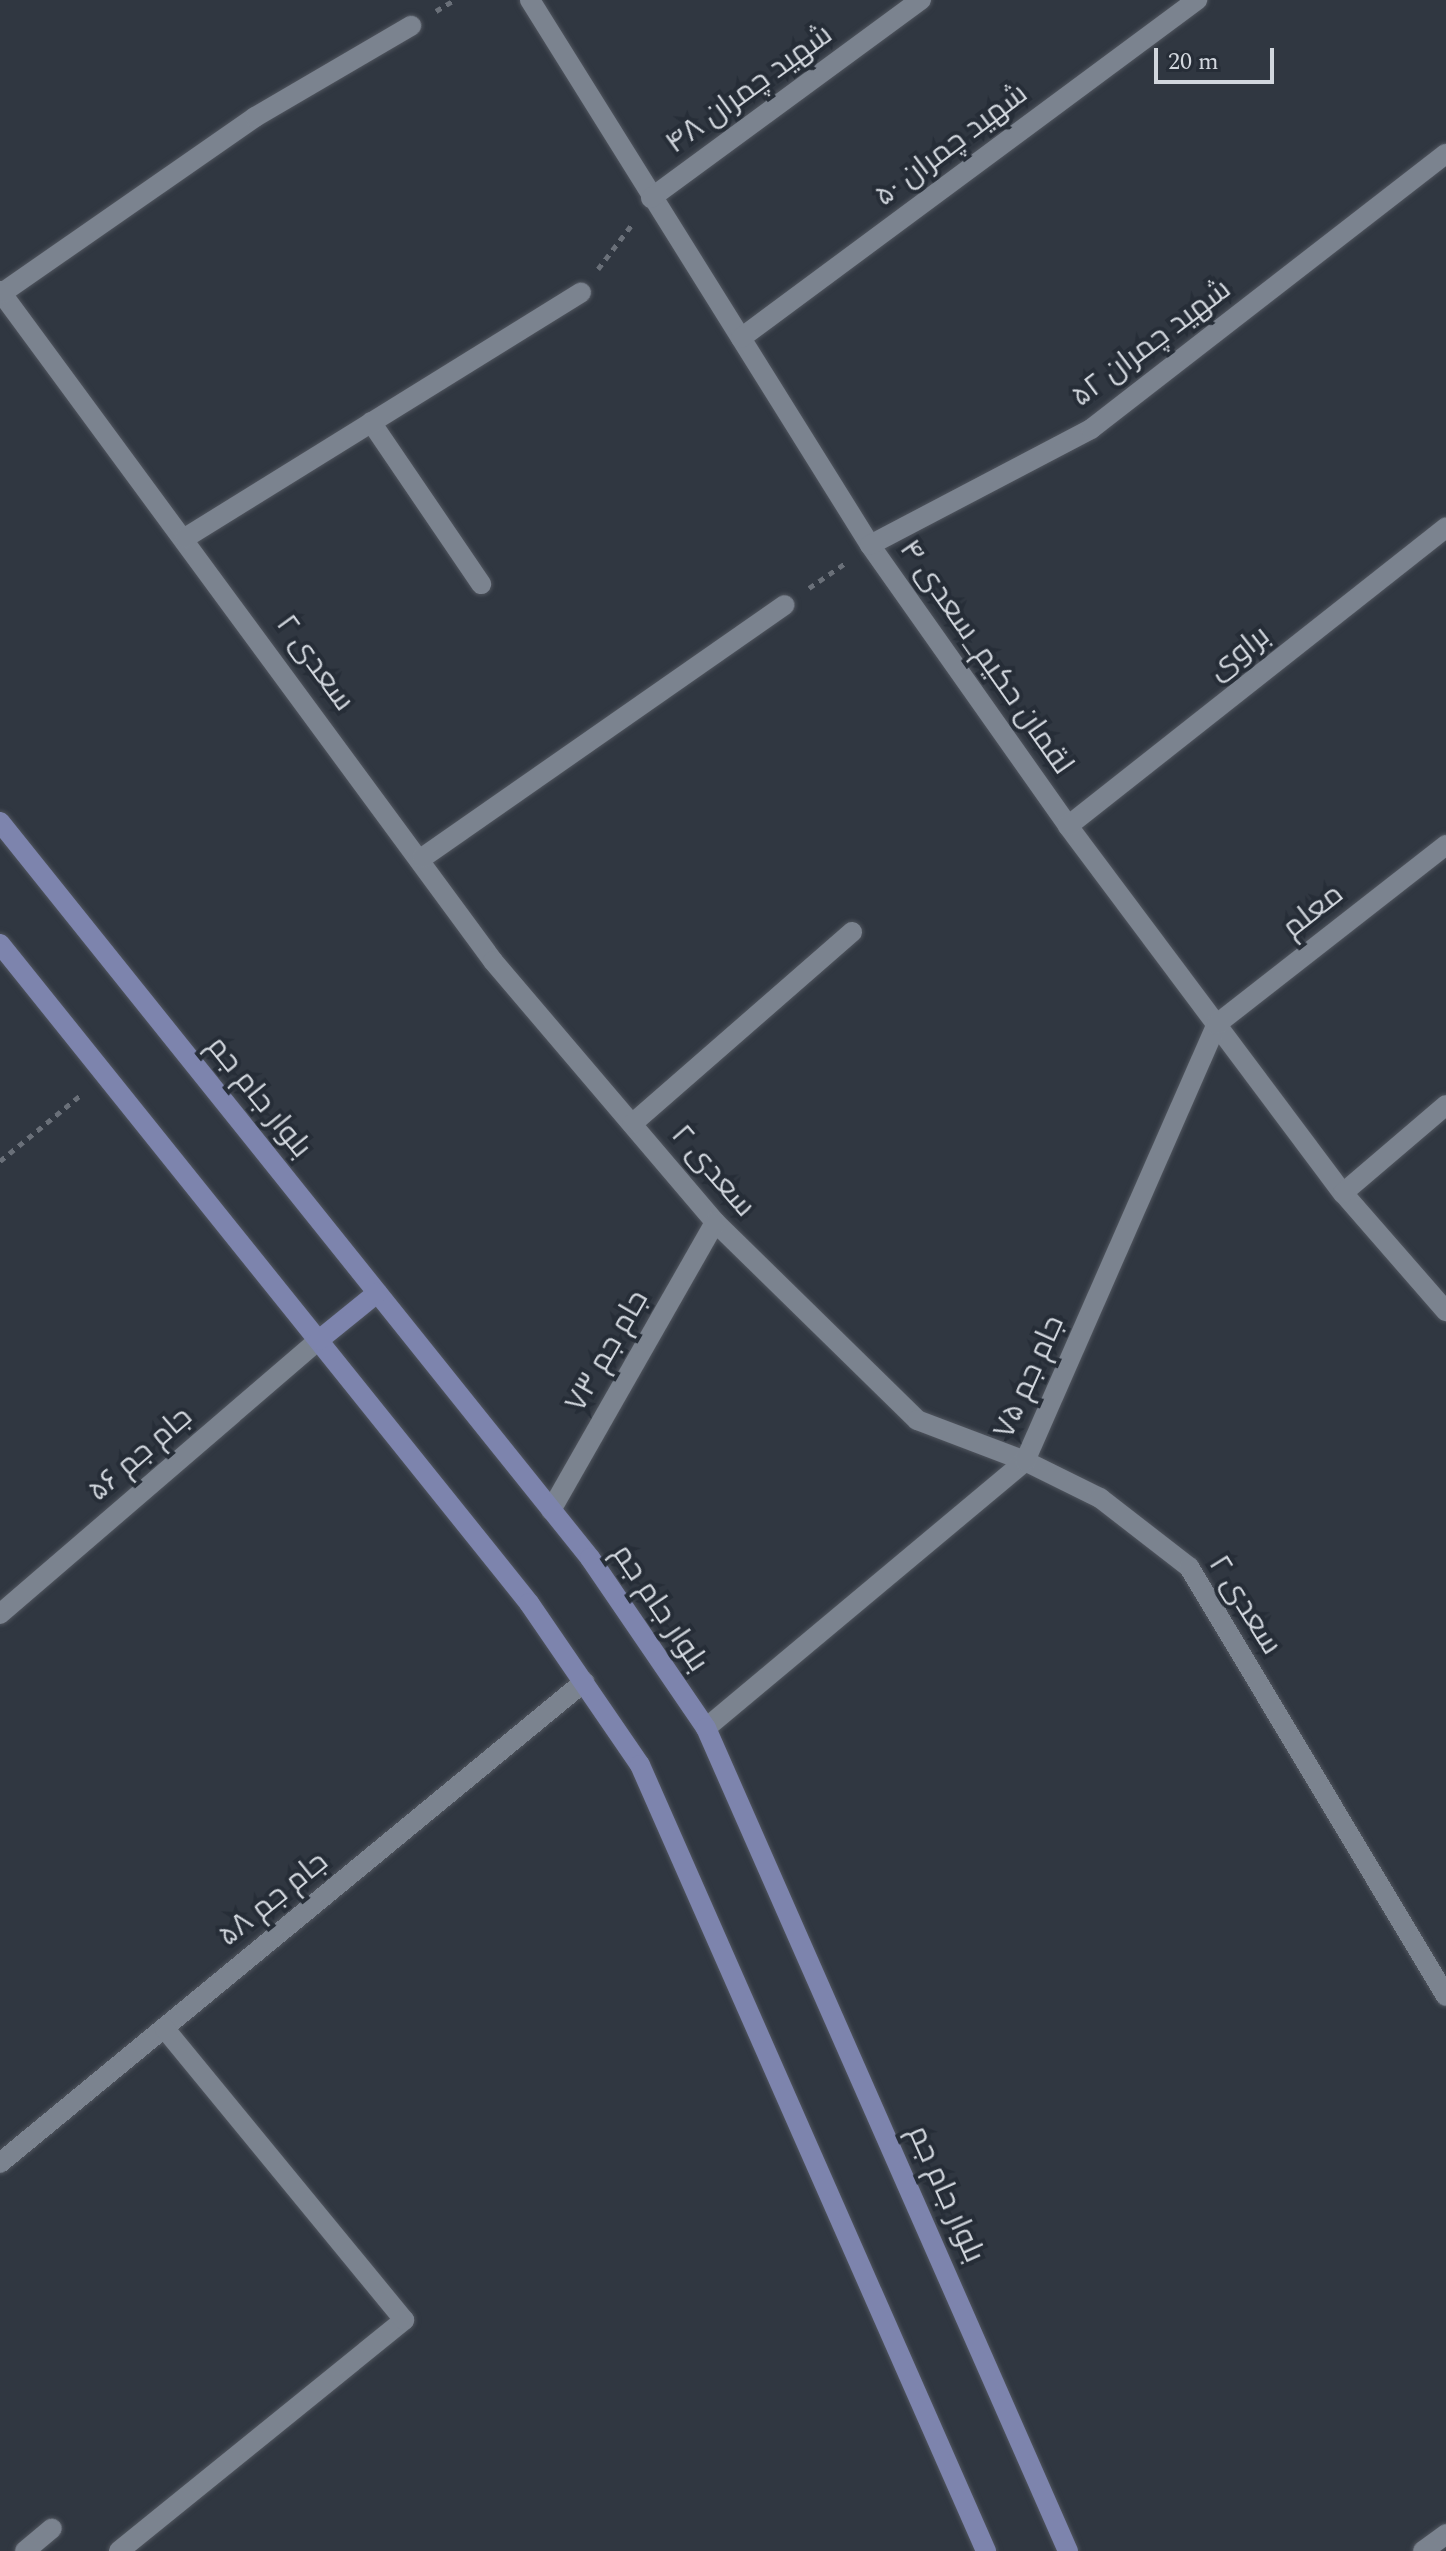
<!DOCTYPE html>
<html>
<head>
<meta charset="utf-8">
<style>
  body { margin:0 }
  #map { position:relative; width:1446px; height:2551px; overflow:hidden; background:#303741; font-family:Spectral,Cairo,serif }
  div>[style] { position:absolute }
  .path>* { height:5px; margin-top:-2.5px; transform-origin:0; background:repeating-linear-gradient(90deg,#6a7079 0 6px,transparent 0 12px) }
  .roads { filter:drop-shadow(0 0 2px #50555e) drop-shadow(0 0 2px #50555e) }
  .minor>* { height:20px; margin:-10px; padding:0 10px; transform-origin:10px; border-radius:10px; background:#7b838f }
  .major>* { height:20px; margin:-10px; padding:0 10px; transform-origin:10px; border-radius:10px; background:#7d84ad }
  span { translate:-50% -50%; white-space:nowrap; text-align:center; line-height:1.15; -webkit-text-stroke:8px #262d37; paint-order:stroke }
  .street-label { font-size:30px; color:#d1d6dd }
  .scale { position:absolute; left:1154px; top:48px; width:120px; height:36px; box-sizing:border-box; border:4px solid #d1d6dd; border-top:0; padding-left:10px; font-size:24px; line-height:28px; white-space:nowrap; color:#d1d6dd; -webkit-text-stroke:6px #262d37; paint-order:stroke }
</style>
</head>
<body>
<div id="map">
  <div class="path">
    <i style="left:436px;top:11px;width:21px;rotate:-31deg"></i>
    <i style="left:598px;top:269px;width:58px;rotate:-52.7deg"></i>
    <i style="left:809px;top:588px;width:46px;rotate:-34.4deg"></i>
    <i style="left:0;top:1161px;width:106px;rotate:-39.3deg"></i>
  </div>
  <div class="roads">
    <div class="minor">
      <i style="left:530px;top:0;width:642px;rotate:58.04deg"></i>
      <i style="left:870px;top:545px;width:344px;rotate:54.8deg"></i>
      <i style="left:1068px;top:826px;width:459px;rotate:53.2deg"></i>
      <i style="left:1343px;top:1193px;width:157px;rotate:48.9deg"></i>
      <i style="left:651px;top:198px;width:335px;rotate:-36.3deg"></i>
      <i style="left:0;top:291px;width:832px;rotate:53.65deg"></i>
      <i style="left:493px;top:961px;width:343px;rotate:49.6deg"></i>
      <i style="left:715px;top:1222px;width:283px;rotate:44.4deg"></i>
      <i style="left:917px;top:1420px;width:116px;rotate:20.8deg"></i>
      <i style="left:1025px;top:1461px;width:84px;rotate:26.3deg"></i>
      <i style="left:1100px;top:1498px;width:113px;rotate:37.8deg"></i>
      <i style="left:1189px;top:1567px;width:500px;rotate:59.08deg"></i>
      <i style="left:2px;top:293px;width:308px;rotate:-34.8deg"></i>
      <i style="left:255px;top:117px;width:181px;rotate:-30.3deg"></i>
      <i style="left:741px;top:338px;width:568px;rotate:-36.55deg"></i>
      <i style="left:371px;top:422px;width:196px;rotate:55.8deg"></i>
      <i style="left:185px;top:538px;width:466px;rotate:-31.8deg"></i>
      <i style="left:870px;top:545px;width:250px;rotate:-27.7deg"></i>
      <i style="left:1091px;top:429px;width:449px;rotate:-37.8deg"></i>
      <i style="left:1068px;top:826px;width:482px;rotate:-38.3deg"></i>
      <i style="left:422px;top:858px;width:442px;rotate:-34.9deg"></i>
      <i style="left:632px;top:1124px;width:292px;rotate:-41.1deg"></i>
      <i style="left:1343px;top:1193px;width:135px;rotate:-40.5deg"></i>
      <i style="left:551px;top:1510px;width:331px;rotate:-60.3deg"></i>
      <i style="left:0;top:1614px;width:421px;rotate:-40.7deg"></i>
      <i style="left:706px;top:1728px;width:416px;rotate:-39.9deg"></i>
      <i style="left:1025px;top:1461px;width:477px;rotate:-66.3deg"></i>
      <i style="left:1217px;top:1024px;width:291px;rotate:-38deg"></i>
      <i style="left:0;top:2163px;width:757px;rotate:-39.48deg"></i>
      <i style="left:25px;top:2551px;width:35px;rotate:-40deg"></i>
      <i style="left:119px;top:2551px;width:367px;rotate:-39deg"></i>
      <i style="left:404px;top:2320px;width:378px;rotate:-129.4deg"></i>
      <i style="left:1423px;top:2551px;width:29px;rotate:-36deg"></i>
    </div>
    <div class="major">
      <i style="left:0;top:822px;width:943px;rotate:51.28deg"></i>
      <i style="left:590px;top:1558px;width:206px;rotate:55.7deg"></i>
      <i style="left:706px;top:1728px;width:899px;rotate:66.26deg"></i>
      <i style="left:0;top:944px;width:845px;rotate:51.24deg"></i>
      <i style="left:529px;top:1603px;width:196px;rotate:55.6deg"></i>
      <i style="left:640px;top:1765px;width:859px;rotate:66.24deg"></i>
      <i style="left:319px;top:1340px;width:75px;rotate:-39deg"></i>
    </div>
  </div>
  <div class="street-label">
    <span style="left:749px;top:89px;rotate:-36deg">شهید چمران ۴۸</span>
    <span style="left:951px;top:145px;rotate:-37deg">شهید چمران ۵۰</span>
    <span style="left:1151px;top:343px;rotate:-37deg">شهید چمران ۵۲</span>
    <span style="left:1239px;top:653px;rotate:-38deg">براوی</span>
    <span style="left:986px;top:657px;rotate:55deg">لقمان حکیم_سعدی ۴</span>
    <span style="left:315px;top:663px;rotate:54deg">سعدی ۲</span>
    <span style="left:1313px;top:911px;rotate:-38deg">معلم</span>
    <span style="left:259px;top:1097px;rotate:51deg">بلوار جام جم</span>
    <span style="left:713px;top:1171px;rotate:49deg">سعدی ۲</span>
    <span style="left:607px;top:1351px;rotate:-60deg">جام جم ۷۳</span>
    <span style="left:1029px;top:1377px;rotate:-66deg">جام جم ۷۵</span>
    <span style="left:140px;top:1454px;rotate:-41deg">جام جم ۵۶</span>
    <span style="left:1245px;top:1605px;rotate:58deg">سعدی ۲</span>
    <span style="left:660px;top:1608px;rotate:56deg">بلوار جام جم</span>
    <span style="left:273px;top:1899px;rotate:-39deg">جام جم ۵۸</span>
    <span style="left:946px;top:2194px;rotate:66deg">بلوار جام جم</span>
  </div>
  <div class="scale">20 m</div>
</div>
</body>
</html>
